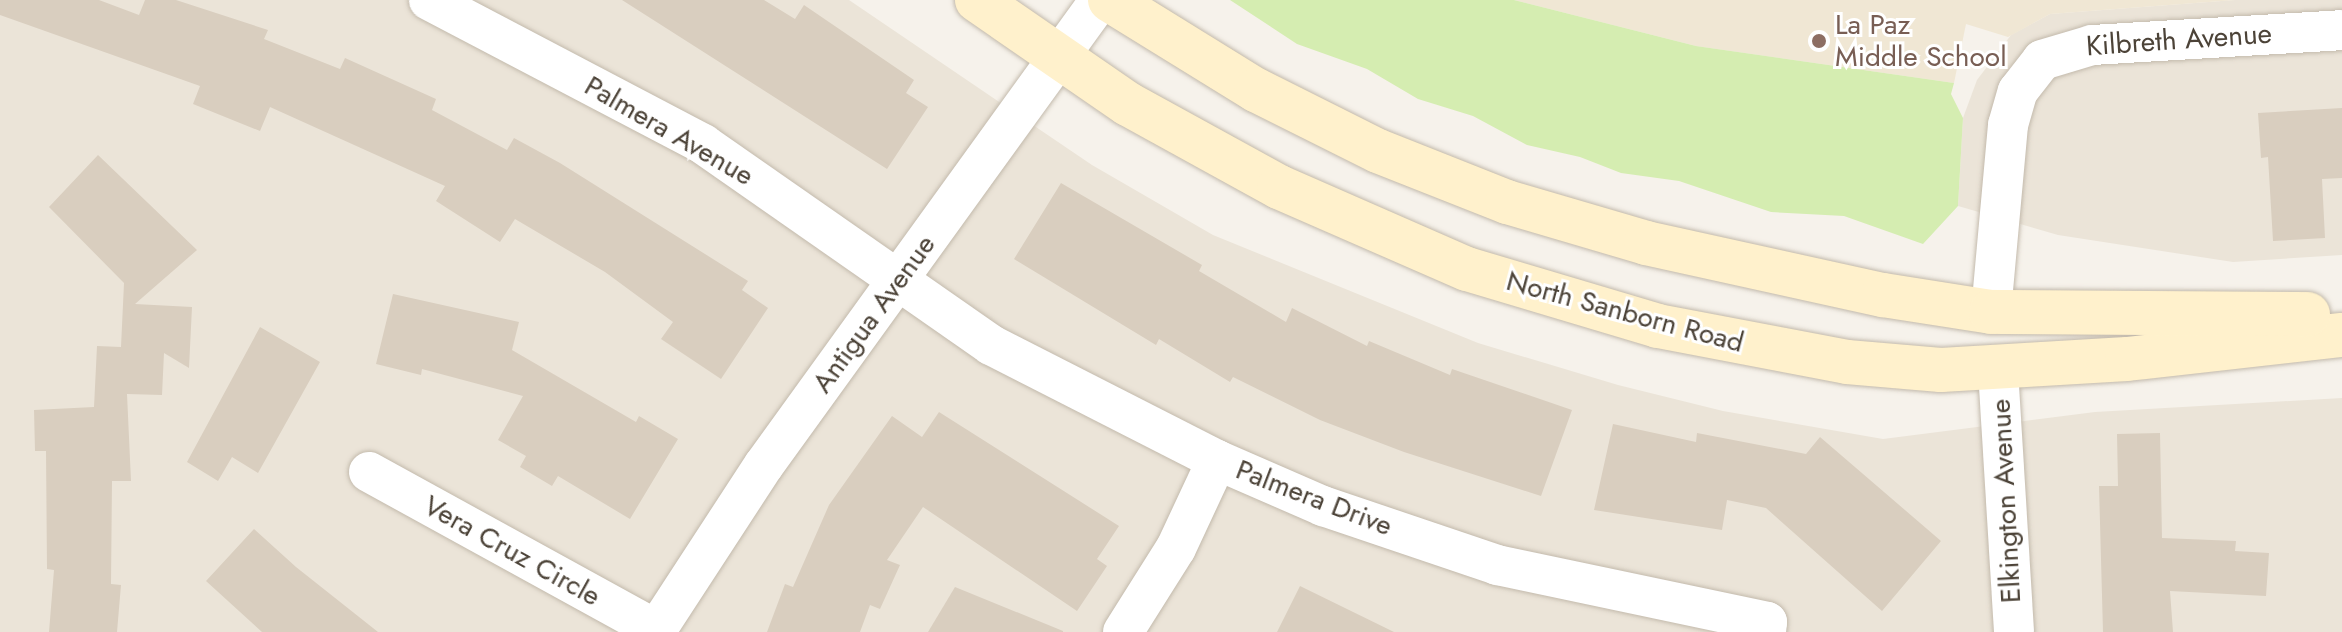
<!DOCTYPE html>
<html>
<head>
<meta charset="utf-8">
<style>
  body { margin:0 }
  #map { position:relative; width:2342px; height:632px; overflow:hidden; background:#f6f2eb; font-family:Jost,sans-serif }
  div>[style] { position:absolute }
  .residential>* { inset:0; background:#ebe4d8 }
  .education>* { inset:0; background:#f0e7d4 }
  .green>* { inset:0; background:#d5edb1 }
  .building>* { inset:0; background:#d9cebf }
  .roads { filter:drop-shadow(0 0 2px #c3baac) drop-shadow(0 0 2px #c3baac) }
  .minor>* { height:40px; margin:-20px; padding:0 20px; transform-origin:20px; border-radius:20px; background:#fff }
  .secondary>* { height:44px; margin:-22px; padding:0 22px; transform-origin:22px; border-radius:22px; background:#fff1cc }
  .dots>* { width:22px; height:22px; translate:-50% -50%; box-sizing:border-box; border:4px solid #fff; border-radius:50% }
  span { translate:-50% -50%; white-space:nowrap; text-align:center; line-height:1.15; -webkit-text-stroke:6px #fff; paint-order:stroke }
  .education-label { font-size:28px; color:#785e54 }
  .left { translate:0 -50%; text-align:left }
  .street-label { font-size:28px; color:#4c4338 }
</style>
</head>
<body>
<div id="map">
  <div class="residential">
    <i style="clip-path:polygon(0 0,849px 0,1092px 165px,1213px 235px,1478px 343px,1618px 385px,1723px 411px,1883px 439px,2095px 412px,2342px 398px,2342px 632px,0 632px)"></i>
    <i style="clip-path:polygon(2235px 0,2342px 0,2342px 255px,2233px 262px,2058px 235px,1958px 206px,1963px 118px,1977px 80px,2011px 35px,2050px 14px)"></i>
  </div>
  <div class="education">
    <i style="clip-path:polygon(1514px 0,2235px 0,2050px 14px,2008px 37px,1966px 24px,1954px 83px,1696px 46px)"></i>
  </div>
  <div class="green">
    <i style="clip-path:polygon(1230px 0,1514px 0,1696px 46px,1954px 83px,1951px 94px,1963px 118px,1958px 206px,1923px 244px,1844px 216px,1771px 212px,1679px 181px,1621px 173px,1580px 157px,1527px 145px,1473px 116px,1418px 99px,1367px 69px,1297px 44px)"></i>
  </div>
  <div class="building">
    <i style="clip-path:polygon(0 0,99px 0,139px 15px,145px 0,176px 0,268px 30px,264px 39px,340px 69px,345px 58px,436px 99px,432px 110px,507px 150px,514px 138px,560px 163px,748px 281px,742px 290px,768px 308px,721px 379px,661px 339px,673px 322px,605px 272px,515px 219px,500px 242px,436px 201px,445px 186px,270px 107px,260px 131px,193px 104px,200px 86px,0 15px)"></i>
    <i style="clip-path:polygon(622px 0,764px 0,795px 19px,804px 5px,914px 80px,906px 93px,928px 107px,887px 169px)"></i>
    <i style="clip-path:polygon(2342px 108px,2342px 178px,2322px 179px,2325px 238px,2273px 241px,2268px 157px,2261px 158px,2258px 113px)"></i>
    <i style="clip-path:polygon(98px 155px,197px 250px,135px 304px,192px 307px,189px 368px,164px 353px,162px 395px,127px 394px,131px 481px,112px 481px,111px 584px,121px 585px,117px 632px,49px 632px,54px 570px,47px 569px,46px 451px,35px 451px,34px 410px,94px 407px,97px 346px,121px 347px,124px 283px,49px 207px)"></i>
    <i style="clip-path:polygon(1061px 183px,1202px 265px,1199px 271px,1286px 322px,1292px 308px,1367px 346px,1369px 341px,1450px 375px,1452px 369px,1572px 410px,1541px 496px,1404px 452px,1320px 420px,1233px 377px,1230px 382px,1159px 339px,1156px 345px,1014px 259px)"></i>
    <i style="clip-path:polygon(393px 294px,519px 322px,512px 350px,636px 422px,639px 416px,678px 439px,630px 519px,558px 476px,552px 486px,520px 467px,526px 456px,498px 440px,523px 396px,422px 369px,421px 375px,376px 364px)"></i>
    <i style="clip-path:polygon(260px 327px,320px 362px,258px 473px,232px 457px,218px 481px,187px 462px)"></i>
    <i style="clip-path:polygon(939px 412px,1119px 526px,1097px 559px,1107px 566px,1077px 611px,923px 507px,887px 560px,900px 565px,880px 609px,870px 605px,860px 632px,767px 632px,785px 584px,793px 587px,829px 505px,892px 416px,922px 437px)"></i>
    <i style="clip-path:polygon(1613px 424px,1696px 442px,1697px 433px,1806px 454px,1820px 437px,1941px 541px,1882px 611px,1766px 508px,1727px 500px,1722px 530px,1594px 510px)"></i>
    <i style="clip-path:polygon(2160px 433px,2162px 538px,2236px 541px,2235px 551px,2269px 553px,2266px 596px,2170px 591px,2173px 632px,2103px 632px,2099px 486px,2118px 486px,2117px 434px)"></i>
    <i style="clip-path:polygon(254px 529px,296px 567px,378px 632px,262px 632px,206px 581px)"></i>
    <i style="clip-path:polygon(1300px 586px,1394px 632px,1277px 632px)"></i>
    <i style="clip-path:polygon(955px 587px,1063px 631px,1063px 632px,928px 632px)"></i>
  </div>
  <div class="roads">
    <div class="minor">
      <i style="left:429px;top:0;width:310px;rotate:27.7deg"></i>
      <i style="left:703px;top:144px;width:351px;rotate:34.9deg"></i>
      <i style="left:991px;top:345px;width:254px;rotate:27deg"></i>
      <i style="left:1217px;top:460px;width:116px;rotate:23.5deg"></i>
      <i style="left:1323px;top:506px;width:184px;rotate:18.7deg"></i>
      <i style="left:1497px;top:565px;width:276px;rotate:11.9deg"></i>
      <i style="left:1767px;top:622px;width:10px;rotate:96deg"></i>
      <i style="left:1991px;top:312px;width:188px;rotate:-84.8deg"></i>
      <i style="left:2008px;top:125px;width:35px;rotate:-74deg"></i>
      <i style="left:2018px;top:91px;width:39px;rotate:-52deg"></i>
      <i style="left:2042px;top:60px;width:52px;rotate:-16.7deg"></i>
      <i style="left:2092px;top:45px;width:250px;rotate:-3.4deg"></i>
      <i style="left:1998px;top:370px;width:262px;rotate:86.5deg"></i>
      <i style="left:369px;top:472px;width:328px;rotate:28.8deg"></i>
      <i style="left:655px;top:632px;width:199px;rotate:-56.9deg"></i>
      <i style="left:764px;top:465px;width:574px;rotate:-54.15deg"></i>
      <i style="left:1123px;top:632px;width:99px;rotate:-57.8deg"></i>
      <i style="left:1176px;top:548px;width:97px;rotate:-65deg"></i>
    </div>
    <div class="secondary">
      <i style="left:977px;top:0;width:183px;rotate:34.6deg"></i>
      <i style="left:1128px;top:104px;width:172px;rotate:28.8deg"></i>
      <i style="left:1279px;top:187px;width:205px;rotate:23.6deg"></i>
      <i style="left:1467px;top:269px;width:199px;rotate:16.6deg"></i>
      <i style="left:1658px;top:326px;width:192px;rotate:10.8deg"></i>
      <i style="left:1847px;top:362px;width:94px;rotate:4.9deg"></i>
      <i style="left:1941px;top:370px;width:186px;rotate:-3.4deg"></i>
      <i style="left:2127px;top:359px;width:216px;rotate:-6.4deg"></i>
      <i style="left:1110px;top:0;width:172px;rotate:31.7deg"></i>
      <i style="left:1256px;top:90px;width:136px;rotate:26.6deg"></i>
      <i style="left:1378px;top:151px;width:139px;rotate:21.6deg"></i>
      <i style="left:1507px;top:202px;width:145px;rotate:16.4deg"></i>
      <i style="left:1646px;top:243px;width:243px;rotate:12.4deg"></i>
      <i style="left:1883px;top:295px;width:109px;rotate:8.9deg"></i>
      <i style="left:1991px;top:312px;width:317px;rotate:0.4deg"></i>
    </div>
  </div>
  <div class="dots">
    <i style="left:1819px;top:41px;background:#8d6e63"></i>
  </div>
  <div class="education-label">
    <span class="left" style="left:1835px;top:41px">La Paz<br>Middle School</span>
  </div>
  <div class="street-label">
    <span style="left:2179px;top:40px;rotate:-4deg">Kilbreth Avenue</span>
    <span style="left:669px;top:131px;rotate:30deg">Palmera Avenue</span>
    <span style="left:1625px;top:312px;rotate:15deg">North Sanborn Road</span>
    <span style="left:874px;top:314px;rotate:-54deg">Antigua Avenue</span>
    <span style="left:1314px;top:498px;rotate:21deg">Palmera Drive</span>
    <span style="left:2006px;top:501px;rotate:-93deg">Elkington Avenue</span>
    <span style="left:512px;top:551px;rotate:29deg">Vera Cruz Circle</span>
  </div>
</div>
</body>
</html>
